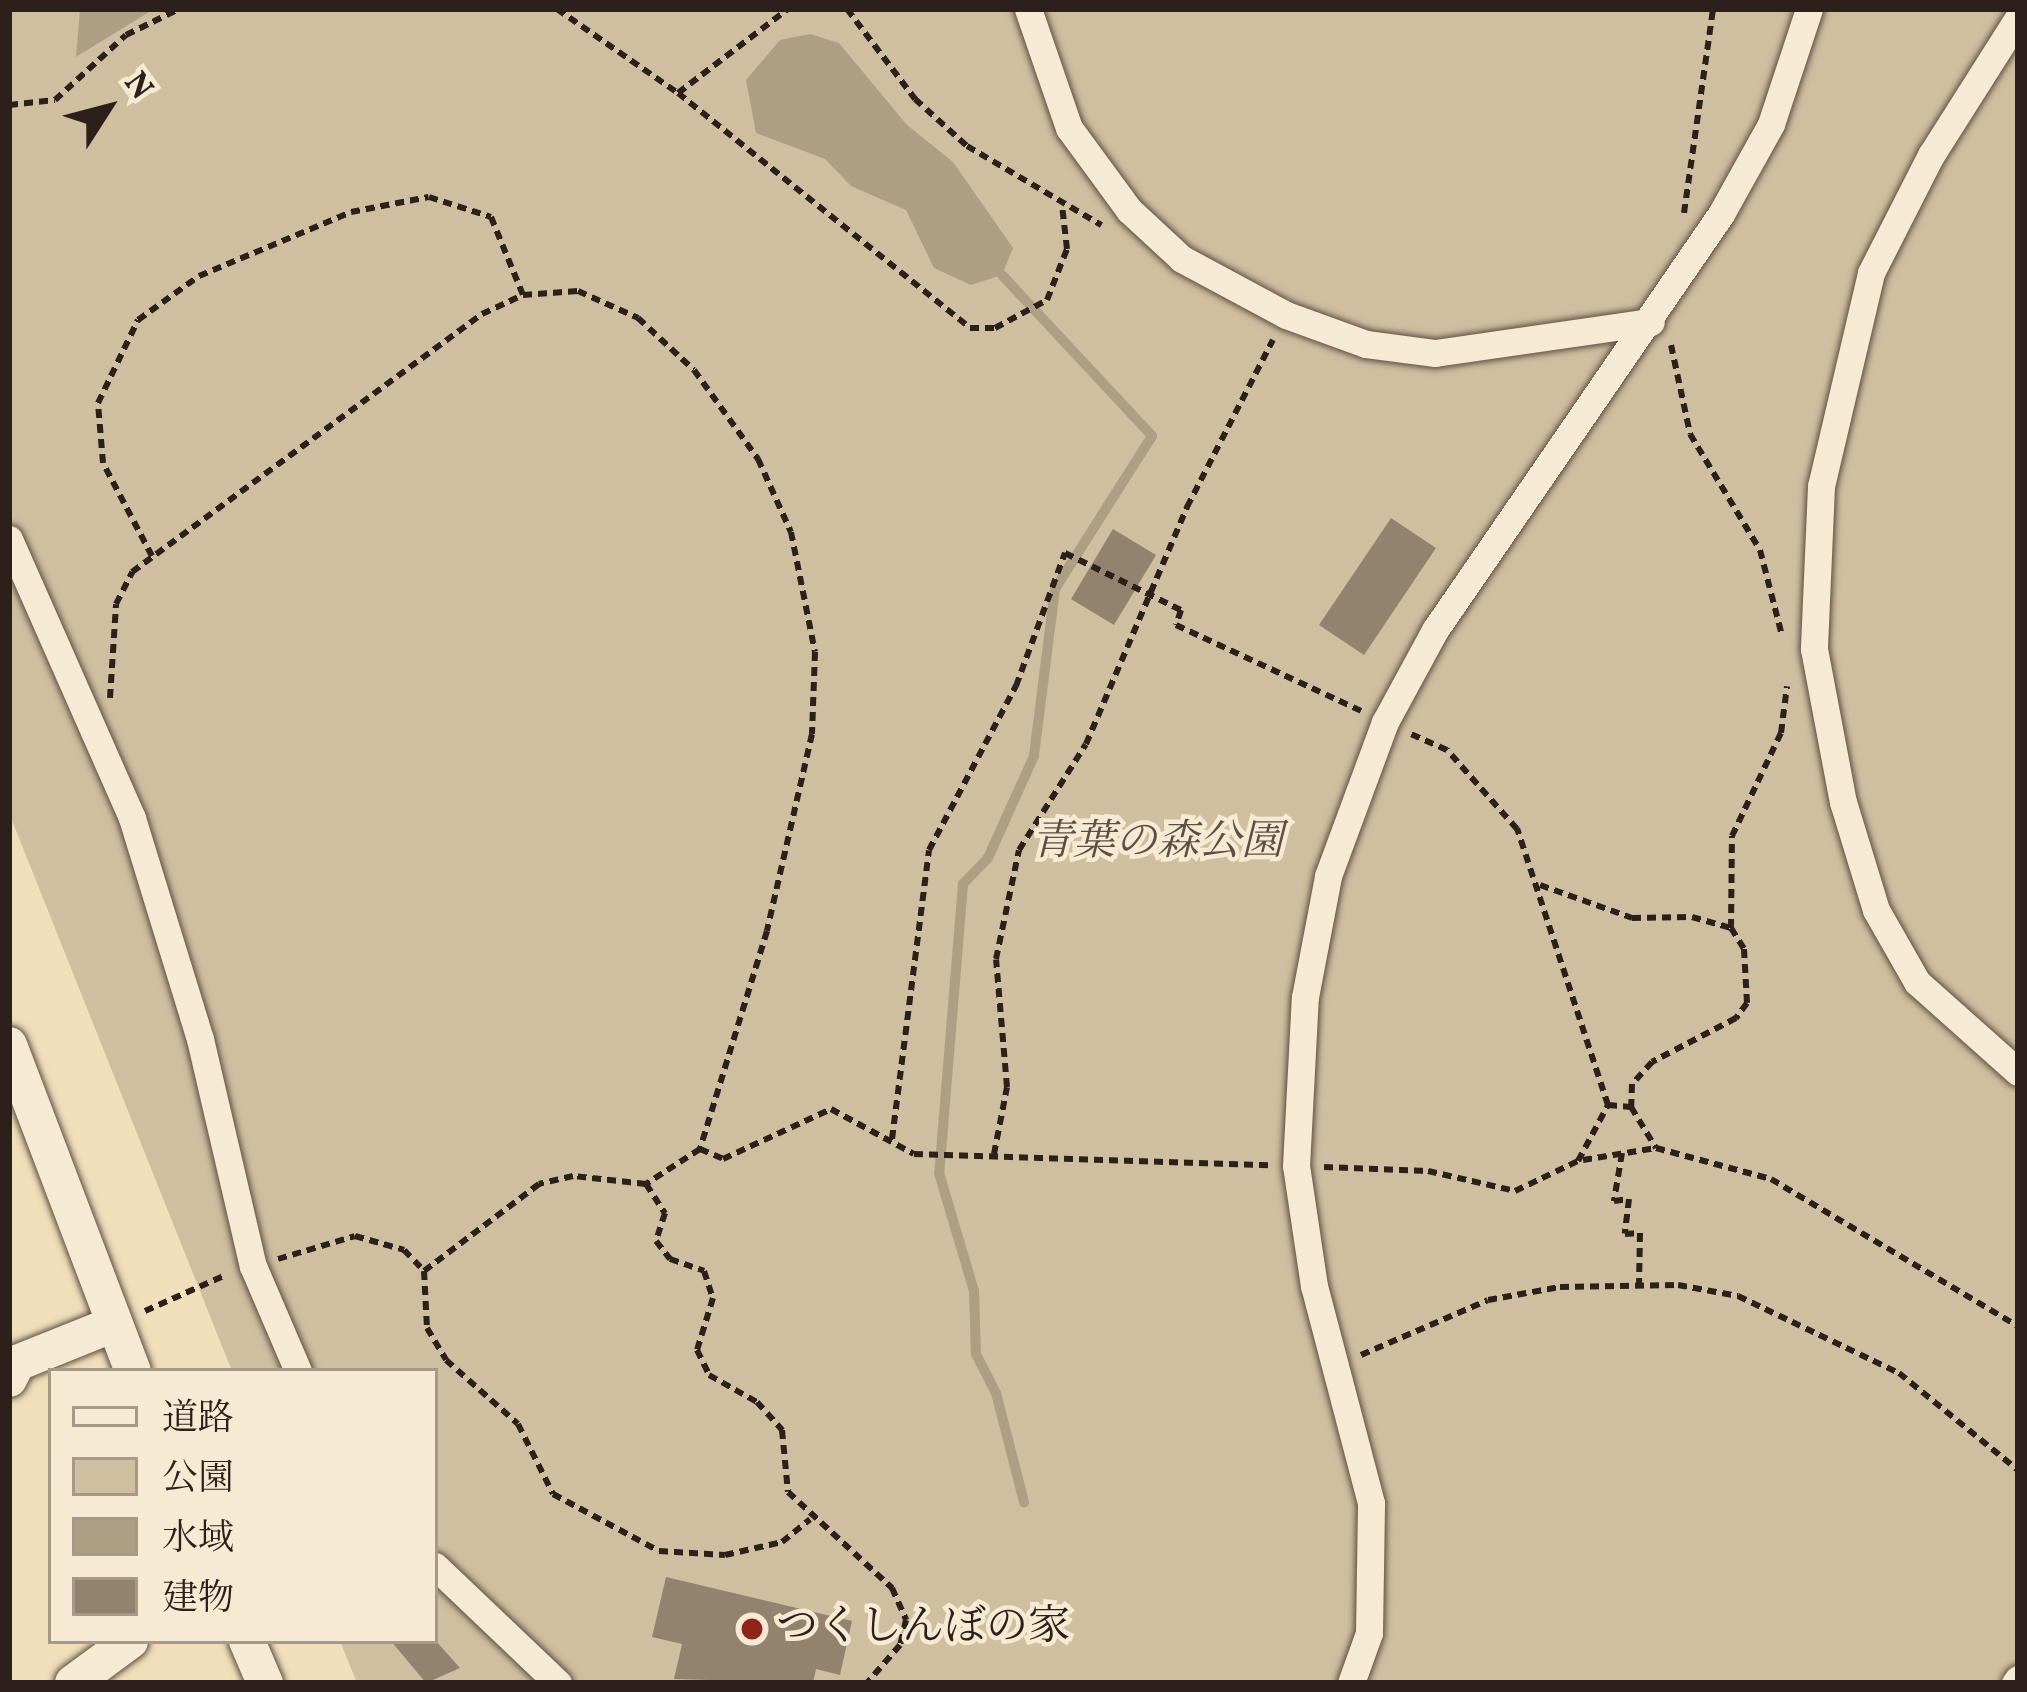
<!DOCTYPE html>
<html>
<head>
<meta charset="utf-8">
<style>
  body { margin:0 }
  #map { position:relative; width:2027px; height:1692px; overflow:hidden; background:#f1dfbb; font-family:Vollkorn,"Noto Serif JP",serif }
  div>[style] { position:absolute }
  .green>* { inset:0; background:#d0bea0 }
  .water>* { inset:0; background:#ae9e84 }
  .stream>* { height:10px; margin:-5px; padding:0 5px; transform-origin:5px; border-radius:5px; background:#ae9e84 }
  .building>* { inset:0; background:#93836e }
  .path>* { height:6px; margin-top:-3px; transform-origin:0; background:repeating-linear-gradient(90deg,#2d1f1a 0 9px,transparent 0 15px) }
  .roads { filter:drop-shadow(0 0 3px #5e4f42) drop-shadow(0 0 3px #5e4f42) }
  .pedestrian>* { height:27px; margin:-13.5px; padding:0 13.5px; transform-origin:13.5px; border-radius:13.5px; background:#f6ead3 }
  .minor>* { height:36px; margin:-18px; padding:0 18px; transform-origin:18px; border-radius:18px; background:#f6ead3 }
  .dots>* { width:33px; height:33px; translate:-50% -50%; box-sizing:border-box; border:6px solid #f6ead3; border-radius:50% }
  span { translate:-50% -50%; white-space:nowrap; text-align:center; line-height:1.15; -webkit-text-stroke:9px #f6ead3; paint-order:stroke }
  .park-label { font-size:42px; color:#5e4f42; font-style:italic }
  .poi-label { font-size:42px; color:#2d1f1a }
  .left { translate:0 -50%; text-align:left }
  .frame { position:absolute; inset:0; border:12px solid #2d1f1a; pointer-events:none }
  .legend { position:absolute; left:48px; top:1368px; width:390px; height:276px; box-sizing:border-box; background:#f6ead3; border:3px solid #a69989; margin:0; padding:15px 21px; list-style:none; font-size:36px; color:#2d1f1a }
  .legend li { display:flex; align-items:center; gap:24px; height:60px }
  .legend b { width:60px; border:3px solid #a69989 }
  .north { position:absolute; left:48px; top:48px; width:120px; height:120px; -webkit-text-stroke:9px #f6ead3; paint-order:stroke; rotate:54deg; font-size:33px; font-weight:700; line-height:48px; text-align:center; color:#2d1f1a }
  .north::after { content:''; display:block; margin:auto; width:42px; height:54px; background:#2d1f1a; clip-path:polygon(50% 0,100% 100%,50% 72%,0 100%) }
</style>
</head>
<body>
<div id="map">
  <div class="green">
    <i style="clip-path:polygon(9px 9px,2018px 9px,2018px 1683px,357px 1683px,340px 1641px,435px 1641px,435px 1371px,232px 1371px,9px 813px)"></i>
  </div>
  <div class="water">
    <i style="clip-path:polygon(80px 9px,154px 9px,76px 57px)"></i>
    <i style="clip-path:polygon(810px 34px,839px 43px,907px 125px,953px 162px,1013px 248px,1002px 275px,971px 285px,934px 268px,906px 210px,851px 186px,825px 159px,756px 133px,746px 80px,780px 40px)"></i>
  </div>
  <div class="stream">
    <i style="left:1002px;top:275px;width:220px;rotate:47deg"></i>
    <i style="left:1152px;top:436px;width:181px;rotate:122.4deg"></i>
    <i style="left:1055px;top:589px;width:168px;rotate:97.2deg"></i>
    <i style="left:1034px;top:756px;width:112px;rotate:114.3deg"></i>
    <i style="left:988px;top:858px;width:36px;rotate:134deg"></i>
    <i style="left:963px;top:884px;width:290px;rotate:94.7deg"></i>
    <i style="left:939px;top:1173px;width:123px;rotate:73.5deg"></i>
    <i style="left:974px;top:1291px;width:63px;rotate:88.2deg"></i>
    <i style="left:976px;top:1354px;width:44px;rotate:62.9deg"></i>
    <i style="left:996px;top:1393px;width:113px;rotate:75.6deg"></i>
  </div>
  <div class="building">
    <i style="clip-path:polygon(1391px 518px,1436px 548px,1364px 655px,1319px 625px)"></i>
    <i style="clip-path:polygon(1113px 529px,1156px 555px,1114px 625px,1071px 599px)"></i>
    <i style="clip-path:polygon(666px 1577px,852px 1621px,840px 1675px,816px 1669px,813px 1683px,674px 1679px,682px 1644px,652px 1637px)"></i>
    <i style="clip-path:polygon(391px 1641px,436px 1641px,460px 1668px,426px 1683px)"></i>
  </div>
  <div class="path">
    <i style="left:557px;top:9px;width:147px;rotate:34.8deg"></i>
    <i style="left:678px;top:93px;width:138px;rotate:-37.4deg"></i>
    <i style="left:847px;top:9px;width:113px;rotate:52.9deg"></i>
    <i style="left:915px;top:99px;width:70px;rotate:42.1deg"></i>
    <i style="left:967px;top:146px;width:156px;rotate:30.5deg"></i>
    <i style="left:678px;top:93px;width:375px;rotate:38.8deg"></i>
    <i style="left:970px;top:328px;width:25px"></i>
    <i style="left:995px;top:328px;width:59px;rotate:-28.3deg"></i>
    <i style="left:1047px;top:300px;width:55px;rotate:-68.6deg"></i>
    <i style="left:1067px;top:249px;width:44px;rotate:-96.5deg"></i>
    <i style="left:9px;top:105px;width:46px;rotate:-6.2deg"></i>
    <i style="left:55px;top:100px;width:96px;rotate:-42.5deg"></i>
    <i style="left:126px;top:35px;width:59px;rotate:-26.1deg"></i>
    <i style="left:1684px;top:213px;width:206px;rotate:-81.9deg"></i>
    <i style="left:1671px;top:345px;width:91px;rotate:77.9deg"></i>
    <i style="left:1690px;top:434px;width:135px;rotate:58.9deg"></i>
    <i style="left:1760px;top:550px;width:85px;rotate:75.6deg"></i>
    <i style="left:152px;top:556px;width:105px;rotate:-117.8deg"></i>
    <i style="left:103px;top:463px;width:60px;rotate:-94.8deg"></i>
    <i style="left:98px;top:403px;width:92px;rotate:-64.3deg"></i>
    <i style="left:138px;top:320px;width:75px;rotate:-35.8deg"></i>
    <i style="left:199px;top:276px;width:165px;rotate:-22.8deg"></i>
    <i style="left:351px;top:212px;width:79px;rotate:-10.9deg"></i>
    <i style="left:429px;top:197px;width:65px;rotate:17.9deg"></i>
    <i style="left:491px;top:217px;width:84px;rotate:67.7deg"></i>
    <i style="left:110px;top:698px;width:94px;rotate:-86.3deg"></i>
    <i style="left:116px;top:604px;width:36px;rotate:-63deg"></i>
    <i style="left:132px;top:572px;width:435px;rotate:-36.4deg"></i>
    <i style="left:482px;top:314px;width:45px;rotate:-24.9deg"></i>
    <i style="left:523px;top:295px;width:55px;rotate:-4.2deg"></i>
    <i style="left:578px;top:291px;width:66px;rotate:24.2deg"></i>
    <i style="left:638px;top:318px;width:76px;rotate:42.9deg"></i>
    <i style="left:694px;top:370px;width:110px;rotate:54.3deg"></i>
    <i style="left:758px;top:459px;width:80px;rotate:65.7deg"></i>
    <i style="left:791px;top:532px;width:122px;rotate:78.7deg"></i>
    <i style="left:815px;top:652px;width:82px;rotate:92.1deg"></i>
    <i style="left:812px;top:734px;width:202px;rotate:102.9deg"></i>
    <i style="left:767px;top:931px;width:228px;rotate:107.1deg"></i>
    <i style="left:700px;top:1149px;width:64px;rotate:147.1deg"></i>
    <i style="left:646px;top:1184px;width:73px;rotate:-173.7deg"></i>
    <i style="left:573px;top:1176px;width:35px;rotate:167deg"></i>
    <i style="left:539px;top:1184px;width:144px;rotate:142.9deg"></i>
    <i style="left:1540px;top:885px;width:98px;rotate:19.7deg"></i>
    <i style="left:1632px;top:918px;width:60px;rotate:-1deg"></i>
    <i style="left:1692px;top:917px;width:41px;rotate:15.8deg"></i>
    <i style="left:1731px;top:928px;width:25px;rotate:58deg"></i>
    <i style="left:1744px;top:949px;width:54px;rotate:86.8deg"></i>
    <i style="left:1747px;top:1003px;width:19px;rotate:126deg"></i>
    <i style="left:1736px;top:1018px;width:95px;rotate:152.4deg"></i>
    <i style="left:1652px;top:1062px;width:30px;rotate:132deg"></i>
    <i style="left:1632px;top:1084px;width:23px;rotate:92deg"></i>
    <i style="left:1631px;top:1107px;width:48px;rotate:58.6deg"></i>
    <i style="left:1656px;top:1148px;width:119px;rotate:15.1deg"></i>
    <i style="left:1771px;top:1179px;width:287px;rotate:30.8deg"></i>
    <i style="left:1731px;top:928px;width:92px;rotate:-89.4deg"></i>
    <i style="left:1732px;top:836px;width:114px;rotate:-64.6deg"></i>
    <i style="left:1781px;top:733px;width:47px;rotate:-82.7deg"></i>
    <i style="left:1608px;top:1105px;width:23px;rotate:5deg"></i>
    <i style="left:892px;top:1139px;width:291px;rotate:-82.7deg"></i>
    <i style="left:929px;top:850px;width:186px;rotate:-62.1deg"></i>
    <i style="left:1016px;top:686px;width:142px;rotate:-69.8deg"></i>
    <i style="left:1065px;top:553px;width:129px;rotate:26.2deg"></i>
    <i style="left:1181px;top:610px;width:16px;rotate:108deg"></i>
    <i style="left:1176px;top:625px;width:204px;rotate:24.9deg"></i>
    <i style="left:700px;top:1149px;width:25px;rotate:23deg"></i>
    <i style="left:723px;top:1159px;width:119px;rotate:-24.8deg"></i>
    <i style="left:831px;top:1109px;width:94px;rotate:28.5deg"></i>
    <i style="left:914px;top:1154px;width:355px;rotate:1.8deg"></i>
    <i style="left:1622px;top:1153px;width:49px;rotate:99.5deg"></i>
    <i style="left:1614px;top:1201px;width:15px;rotate:-8deg"></i>
    <i style="left:1629px;top:1199px;width:35px;rotate:97deg"></i>
    <i style="left:1625px;top:1234px;width:15px;rotate:-4deg"></i>
    <i style="left:1640px;top:1233px;width:50px;rotate:91.1deg"></i>
    <i style="left:994px;top:1154px;width:68px;rotate:-79deg"></i>
    <i style="left:1007px;top:1087px;width:128px;rotate:-94.9deg"></i>
    <i style="left:996px;top:959px;width:111px;rotate:-78.1deg"></i>
    <i style="left:1019px;top:850px;width:125px;rotate:-57.7deg"></i>
    <i style="left:1086px;top:744px;width:258px;rotate:-66.9deg"></i>
    <i style="left:1187px;top:507px;width:188px;rotate:-62.8deg"></i>
    <i style="left:1583px;top:1160px;width:74px;rotate:-9.3deg"></i>
    <i style="left:1324px;top:1167px;width:104px;rotate:2.2deg"></i>
    <i style="left:1428px;top:1171px;width:89px;rotate:12.9deg"></i>
    <i style="left:1515px;top:1191px;width:70px;rotate:-25.5deg"></i>
    <i style="left:1578px;top:1161px;width:64px;rotate:-61.8deg"></i>
    <i style="left:1608px;top:1105px;width:291px;rotate:-108.2deg"></i>
    <i style="left:1517px;top:829px;width:106px;rotate:-131.5deg"></i>
    <i style="left:1447px;top:750px;width:39px;rotate:-156deg"></i>
    <i style="left:646px;top:1184px;width:35px;rotate:57deg"></i>
    <i style="left:665px;top:1213px;width:29px;rotate:108deg"></i>
    <i style="left:656px;top:1241px;width:23px;rotate:52deg"></i>
    <i style="left:670px;top:1259px;width:36px;rotate:19deg"></i>
    <i style="left:704px;top:1271px;width:28px;rotate:72deg"></i>
    <i style="left:713px;top:1298px;width:54px;rotate:107.1deg"></i>
    <i style="left:697px;top:1350px;width:28px;rotate:64deg"></i>
    <i style="left:709px;top:1375px;width:55px;rotate:29.4deg"></i>
    <i style="left:757px;top:1402px;width:38px;rotate:48deg"></i>
    <i style="left:782px;top:1430px;width:62px;rotate:84.5deg"></i>
    <i style="left:788px;top:1492px;width:142px;rotate:42.7deg"></i>
    <i style="left:892px;top:1588px;width:35px;rotate:66deg"></i>
    <i style="left:906px;top:1620px;width:26px;rotate:103deg"></i>
    <i style="left:900px;top:1645px;width:50px;rotate:131deg"></i>
    <i style="left:278px;top:1259px;width:80px;rotate:-16.6deg"></i>
    <i style="left:355px;top:1236px;width:51px;rotate:15.9deg"></i>
    <i style="left:404px;top:1250px;width:29px;rotate:46deg"></i>
    <i style="left:424px;top:1271px;width:57px;rotate:87deg"></i>
    <i style="left:427px;top:1328px;width:37px;rotate:59deg"></i>
    <i style="left:446px;top:1360px;width:96px;rotate:41.6deg"></i>
    <i style="left:518px;top:1424px;width:78px;rotate:63.4deg"></i>
    <i style="left:553px;top:1494px;width:120px;rotate:28.3deg"></i>
    <i style="left:659px;top:1551px;width:66px;rotate:3.5deg"></i>
    <i style="left:725px;top:1555px;width:58px;rotate:-12.8deg"></i>
    <i style="left:782px;top:1542px;width:36px;rotate:-39deg"></i>
    <i style="left:145px;top:1311px;width:89px;rotate:-24deg"></i>
    <i style="left:1361px;top:1355px;width:138px;rotate:-23.4deg"></i>
    <i style="left:1488px;top:1300px;width:73px;rotate:-10.2deg"></i>
    <i style="left:1560px;top:1287px;width:118px;rotate:-1deg"></i>
    <i style="left:1678px;top:1285px;width:61px;rotate:10.4deg"></i>
    <i style="left:1738px;top:1296px;width:178px;rotate:25.6deg"></i>
    <i style="left:1899px;top:1373px;width:154px;rotate:39.2deg"></i>
  </div>
  <div class="roads">
    <div class="pedestrian">
      <i style="left:1028px;top:9px;width:126px;rotate:71deg"></i>
      <i style="left:1069px;top:128px;width:102px;rotate:53.8deg"></i>
      <i style="left:1129px;top:210px;width:72px;rotate:42.8deg"></i>
      <i style="left:1182px;top:259px;width:118px;rotate:28.3deg"></i>
      <i style="left:1286px;top:315px;width:85px;rotate:19.9deg"></i>
      <i style="left:1366px;top:344px;width:70px;rotate:7.4deg"></i>
      <i style="left:1435px;top:353px;width:218px;rotate:-8.2deg"></i>
      <i style="left:2018px;top:18px;width:162px;rotate:122.4deg"></i>
      <i style="left:1931px;top:155px;width:132px;rotate:117deg"></i>
      <i style="left:1871px;top:273px;width:219px;rotate:103.2deg"></i>
      <i style="left:1821px;top:486px;width:163px;rotate:92.5deg"></i>
      <i style="left:1814px;top:649px;width:156px;rotate:79.3deg"></i>
      <i style="left:1843px;top:802px;width:113px;rotate:73deg"></i>
      <i style="left:1876px;top:910px;width:83px;rotate:60.3deg"></i>
      <i style="left:1917px;top:982px;width:135px;rotate:41.7deg"></i>
      <i style="left:9px;top:539px;width:305px;rotate:66.2deg"></i>
      <i style="left:132px;top:818px;width:231px;rotate:72.9deg"></i>
      <i style="left:200px;top:1039px;width:233px;rotate:76.9deg"></i>
      <i style="left:253px;top:1266px;width:114px;rotate:66.8deg"></i>
      <i style="left:435px;top:1566px;width:170px;rotate:43.6deg"></i>
      <i style="left:1351px;top:1683px;width:53px;rotate:-70.2deg"></i>
      <i style="left:1369px;top:1633px;width:130px;rotate:-89.1deg"></i>
      <i style="left:1371px;top:1503px;width:224px;rotate:-104.7deg"></i>
      <i style="left:1314px;top:1286px;width:121px;rotate:-98.5deg"></i>
      <i style="left:1296px;top:1166px;width:169px;rotate:-87deg"></i>
      <i style="left:1305px;top:997px;width:123px;rotate:-79.2deg"></i>
      <i style="left:1328px;top:876px;width:164px;rotate:-69.7deg"></i>
      <i style="left:1385px;top:722px;width:105px;rotate:-61.5deg"></i>
      <i style="left:1435px;top:630px;width:505px;rotate:-55.49deg"></i>
      <i style="left:1721px;top:214px;width:103px;rotate:-60.9deg"></i>
      <i style="left:1771px;top:124px;width:121px;rotate:-71.7deg"></i>
      <i style="left:2015px;top:1683px;width:5px;rotate:-53deg"></i>
    </div>
    <div class="minor">
      <i style="left:9px;top:1045px;width:349px;rotate:69.2deg"></i>
      <i style="left:9px;top:1379px;width:18px;rotate:-63deg"></i>
      <i style="left:17px;top:1363px;width:105px;rotate:-21.9deg"></i>
      <i style="left:247px;top:1641px;width:46px;rotate:66.8deg"></i>
      <i style="left:73px;top:1683px;width:71px;rotate:-36.4deg"></i>
    </div>
  </div>
  <div class="dots">
    <i style="left:752px;top:1629px;background:#8f2418"></i>
  </div>
  <div class="park-label">
    <span style="left:1157px;top:844px">青葉の森公園</span>
  </div>
  <div class="poi-label">
    <span class="left" style="left:776px;top:1629px">つくしんぼの家</span>
  </div>
  <div class="frame"></div>
  <ul class="legend">
  <li><b style="height:15px;background:#f6ead3"></b>道路</li>
  <li><b style="height:33px;background:#d0bea0"></b>公園</li>
  <li><b style="height:33px;background:#ae9e84"></b>水域</li>
  <li><b style="height:33px;background:#93836e"></b>建物</li>
  </ul>
  <div class="north">N</div>
</div>
</body>
</html>
